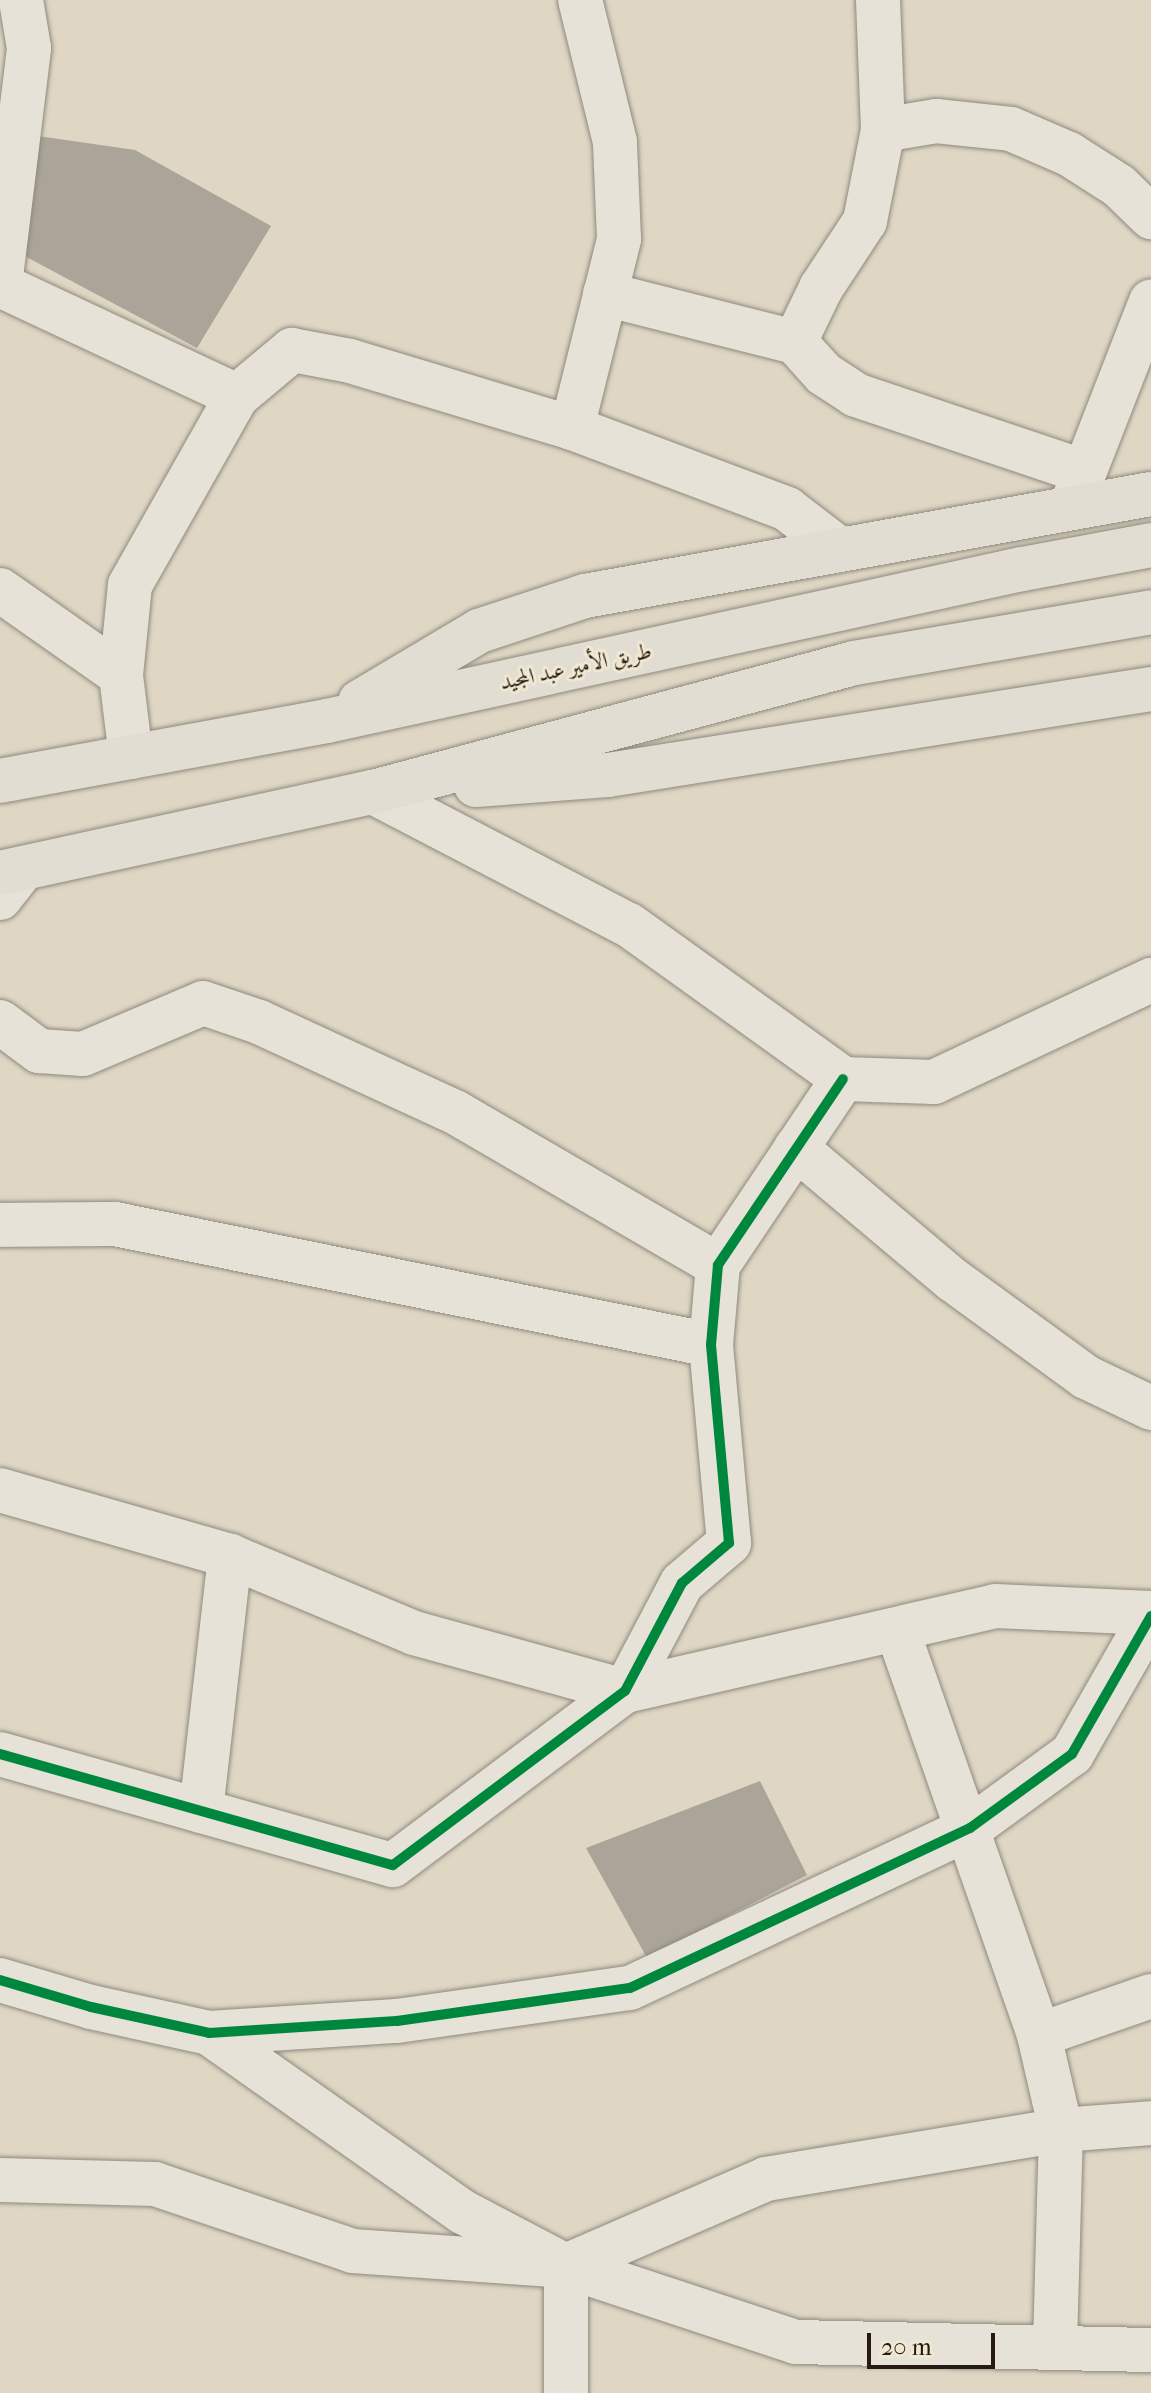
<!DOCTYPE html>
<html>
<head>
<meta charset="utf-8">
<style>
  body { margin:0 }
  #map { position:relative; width:1151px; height:2393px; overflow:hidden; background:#dfd7c4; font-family:"IM FELL French Canon",Amiri,serif }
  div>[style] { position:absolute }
  .building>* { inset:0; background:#aba599 }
  .roads { filter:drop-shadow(0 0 2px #8f897e) drop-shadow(0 0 2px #8f897e) }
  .minor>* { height:44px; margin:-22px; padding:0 22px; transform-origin:22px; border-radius:22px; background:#e6e2d8 }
  .major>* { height:44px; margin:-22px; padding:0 22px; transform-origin:22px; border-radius:22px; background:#e2ddd2 }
  .cycleway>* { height:10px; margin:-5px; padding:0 5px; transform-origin:5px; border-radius:5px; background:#00873e }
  span { translate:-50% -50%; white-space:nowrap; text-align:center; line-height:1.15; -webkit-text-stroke:6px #f1e8d2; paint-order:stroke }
  .street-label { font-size:22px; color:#251b14 }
  .scale { position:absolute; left:867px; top:2333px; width:128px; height:36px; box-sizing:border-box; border:4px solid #251b14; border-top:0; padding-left:10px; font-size:24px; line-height:28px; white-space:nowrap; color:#251b14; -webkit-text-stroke:6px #f1e8d2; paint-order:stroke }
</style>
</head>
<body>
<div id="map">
  <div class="building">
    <i style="clip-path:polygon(38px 136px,135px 150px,271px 226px,197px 348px,19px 253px,23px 195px,37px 166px,26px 159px)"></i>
    <i style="clip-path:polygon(760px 1781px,807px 1875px,647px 1958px,586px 1848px)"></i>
  </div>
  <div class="roads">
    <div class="minor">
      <i style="left:878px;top:0;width:130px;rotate:87.8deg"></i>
      <i style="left:883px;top:130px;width:93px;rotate:101.2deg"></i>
      <i style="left:865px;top:221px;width:80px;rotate:123.3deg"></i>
      <i style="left:821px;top:288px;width:60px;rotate:115.7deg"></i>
      <i style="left:795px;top:342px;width:43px;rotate:47.8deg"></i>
      <i style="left:824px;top:374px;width:38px;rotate:33deg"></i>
      <i style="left:856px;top:395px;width:238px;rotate:18.6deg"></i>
      <i style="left:883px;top:130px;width:54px;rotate:-9.6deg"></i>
      <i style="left:936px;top:121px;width:75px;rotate:6.1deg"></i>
      <i style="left:1011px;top:129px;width:63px;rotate:23.3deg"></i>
      <i style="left:1069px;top:154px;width:59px;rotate:32.6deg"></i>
      <i style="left:1119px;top:186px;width:45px;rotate:44.1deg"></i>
      <i style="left:0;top:285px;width:239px;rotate:-83deg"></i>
      <i style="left:29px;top:48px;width:49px;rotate:-99.5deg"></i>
      <i style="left:0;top:285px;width:262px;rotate:25.1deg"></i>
      <i style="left:605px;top:294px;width:196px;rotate:14.2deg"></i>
      <i style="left:572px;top:428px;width:195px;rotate:-76deg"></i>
      <i style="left:619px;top:239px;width:97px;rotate:-92.4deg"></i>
      <i style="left:615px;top:142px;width:146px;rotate:-103.8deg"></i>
      <i style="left:1074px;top:499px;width:212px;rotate:-68.7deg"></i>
      <i style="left:0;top:590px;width:148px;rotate:35.1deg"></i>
      <i style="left:131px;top:757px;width:83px;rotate:-97deg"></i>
      <i style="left:121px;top:675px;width:90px;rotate:-84.3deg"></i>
      <i style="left:130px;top:585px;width:217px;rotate:-60.5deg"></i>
      <i style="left:237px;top:396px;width:72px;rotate:-39.9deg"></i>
      <i style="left:292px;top:350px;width:59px;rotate:10.7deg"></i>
      <i style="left:350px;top:361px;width:232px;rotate:16.8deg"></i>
      <i style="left:572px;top:428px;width:230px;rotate:20.6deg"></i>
      <i style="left:787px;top:509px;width:64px;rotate:37.4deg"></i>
      <i style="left:373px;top:792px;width:288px;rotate:27.5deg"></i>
      <i style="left:629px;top:925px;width:264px;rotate:35.7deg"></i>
      <i style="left:843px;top:1079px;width:91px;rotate:1.9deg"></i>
      <i style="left:934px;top:1082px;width:240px;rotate:-25.2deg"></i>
      <i style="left:0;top:898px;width:36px;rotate:-52deg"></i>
      <i style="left:0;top:1022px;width:49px;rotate:36.6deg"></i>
      <i style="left:39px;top:1051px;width:44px;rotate:3.9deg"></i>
      <i style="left:83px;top:1054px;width:130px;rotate:-23deg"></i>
      <i style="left:203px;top:1003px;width:59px;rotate:18.7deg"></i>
      <i style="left:259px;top:1022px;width:216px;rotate:24.7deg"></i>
      <i style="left:455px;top:1112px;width:304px;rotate:30.2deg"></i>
      <i style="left:796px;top:1148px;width:205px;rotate:40.1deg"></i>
      <i style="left:953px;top:1280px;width:165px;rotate:36.1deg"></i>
      <i style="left:1086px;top:1377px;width:72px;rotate:25.5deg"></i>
      <i style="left:0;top:1225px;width:115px;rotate:-0.5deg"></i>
      <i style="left:115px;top:1224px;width:608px;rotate:11.48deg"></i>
      <i style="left:0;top:1490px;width:239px;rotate:16deg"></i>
      <i style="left:230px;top:1556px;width:199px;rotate:22.7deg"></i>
      <i style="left:414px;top:1633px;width:219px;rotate:15.4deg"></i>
      <i style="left:625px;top:1691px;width:380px;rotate:-12.9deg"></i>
      <i style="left:995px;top:1606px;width:156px;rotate:2.6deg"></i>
      <i style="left:898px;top:1632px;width:427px;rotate:70.7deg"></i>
      <i style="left:1039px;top:2035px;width:98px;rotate:77deg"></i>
      <i style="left:1061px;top:2130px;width:216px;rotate:91.6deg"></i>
      <i style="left:0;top:1754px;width:408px;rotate:15.8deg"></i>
      <i style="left:393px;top:1865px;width:290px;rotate:-36.9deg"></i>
      <i style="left:625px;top:1691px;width:122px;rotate:-62.2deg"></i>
      <i style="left:682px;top:1583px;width:62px;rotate:-40.4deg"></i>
      <i style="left:729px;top:1543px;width:199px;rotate:-95.2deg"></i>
      <i style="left:711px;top:1345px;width:80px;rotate:-85deg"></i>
      <i style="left:718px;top:1265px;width:224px;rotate:-56.1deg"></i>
      <i style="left:201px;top:1811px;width:257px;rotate:-83.5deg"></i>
      <i style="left:0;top:1980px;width:95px;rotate:16.5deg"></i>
      <i style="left:91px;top:2007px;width:121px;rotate:12.4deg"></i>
      <i style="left:209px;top:2033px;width:188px;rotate:-3.7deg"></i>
      <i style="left:397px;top:2021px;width:235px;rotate:-8.1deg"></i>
      <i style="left:630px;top:1988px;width:376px;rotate:-25.2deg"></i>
      <i style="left:970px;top:1828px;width:126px;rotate:-36deg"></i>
      <i style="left:1072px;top:1754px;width:159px;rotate:-60.2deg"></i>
      <i style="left:209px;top:2033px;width:311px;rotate:35.2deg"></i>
      <i style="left:463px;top:2212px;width:116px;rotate:27.7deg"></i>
      <i style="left:566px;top:2266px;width:242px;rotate:18.3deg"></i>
      <i style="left:796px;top:2342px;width:355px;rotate:1.3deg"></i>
      <i style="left:1039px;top:2035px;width:119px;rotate:-19.2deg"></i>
      <i style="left:0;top:2180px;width:155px;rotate:1.5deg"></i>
      <i style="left:155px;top:2184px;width:209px;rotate:18.7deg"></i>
      <i style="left:353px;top:2251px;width:214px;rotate:4deg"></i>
      <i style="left:566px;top:2266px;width:218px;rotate:-23.5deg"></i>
      <i style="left:766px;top:2179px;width:299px;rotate:-9.4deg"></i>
      <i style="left:1061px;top:2130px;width:90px;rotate:-4.4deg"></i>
      <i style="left:566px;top:2266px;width:127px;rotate:90deg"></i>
    </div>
    <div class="major">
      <i style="left:360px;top:702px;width:139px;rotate:-30.8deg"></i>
      <i style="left:479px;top:631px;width:112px;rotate:-18.3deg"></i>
      <i style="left:585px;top:596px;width:575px;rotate:-10.22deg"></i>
      <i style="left:0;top:781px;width:332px;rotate:-10.4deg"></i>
      <i style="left:327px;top:721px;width:711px;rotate:-12.34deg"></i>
      <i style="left:1022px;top:569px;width:131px;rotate:-10.5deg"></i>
      <i style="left:476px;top:785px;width:132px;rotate:-4.3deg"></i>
      <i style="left:608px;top:775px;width:550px;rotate:-9deg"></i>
      <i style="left:0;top:873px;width:382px;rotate:-12.3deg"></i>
      <i style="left:373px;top:792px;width:498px;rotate:-15deg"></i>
      <i style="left:854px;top:663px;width:301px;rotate:-9.7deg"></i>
    </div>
  </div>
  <div class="cycleway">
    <i style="left:0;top:1754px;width:408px;rotate:15.8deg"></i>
    <i style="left:393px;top:1865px;width:290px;rotate:-36.9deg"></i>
    <i style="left:625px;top:1691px;width:122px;rotate:-62.2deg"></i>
    <i style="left:682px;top:1583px;width:62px;rotate:-40.4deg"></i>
    <i style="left:729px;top:1543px;width:199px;rotate:-95.2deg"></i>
    <i style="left:711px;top:1345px;width:80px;rotate:-85deg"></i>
    <i style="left:718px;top:1265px;width:224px;rotate:-56.1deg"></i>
    <i style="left:0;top:1980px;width:95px;rotate:16.5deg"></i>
    <i style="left:91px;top:2007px;width:121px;rotate:12.4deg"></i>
    <i style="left:209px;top:2033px;width:188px;rotate:-3.7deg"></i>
    <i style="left:397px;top:2021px;width:235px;rotate:-8.1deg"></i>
    <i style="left:630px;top:1988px;width:376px;rotate:-25.2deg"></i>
    <i style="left:970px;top:1828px;width:126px;rotate:-36deg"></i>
    <i style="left:1072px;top:1754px;width:159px;rotate:-60.2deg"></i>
  </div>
  <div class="street-label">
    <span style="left:576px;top:667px;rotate:-12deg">طريق الأمير عبد المجيد</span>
  </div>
  <div class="scale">20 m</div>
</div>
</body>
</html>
